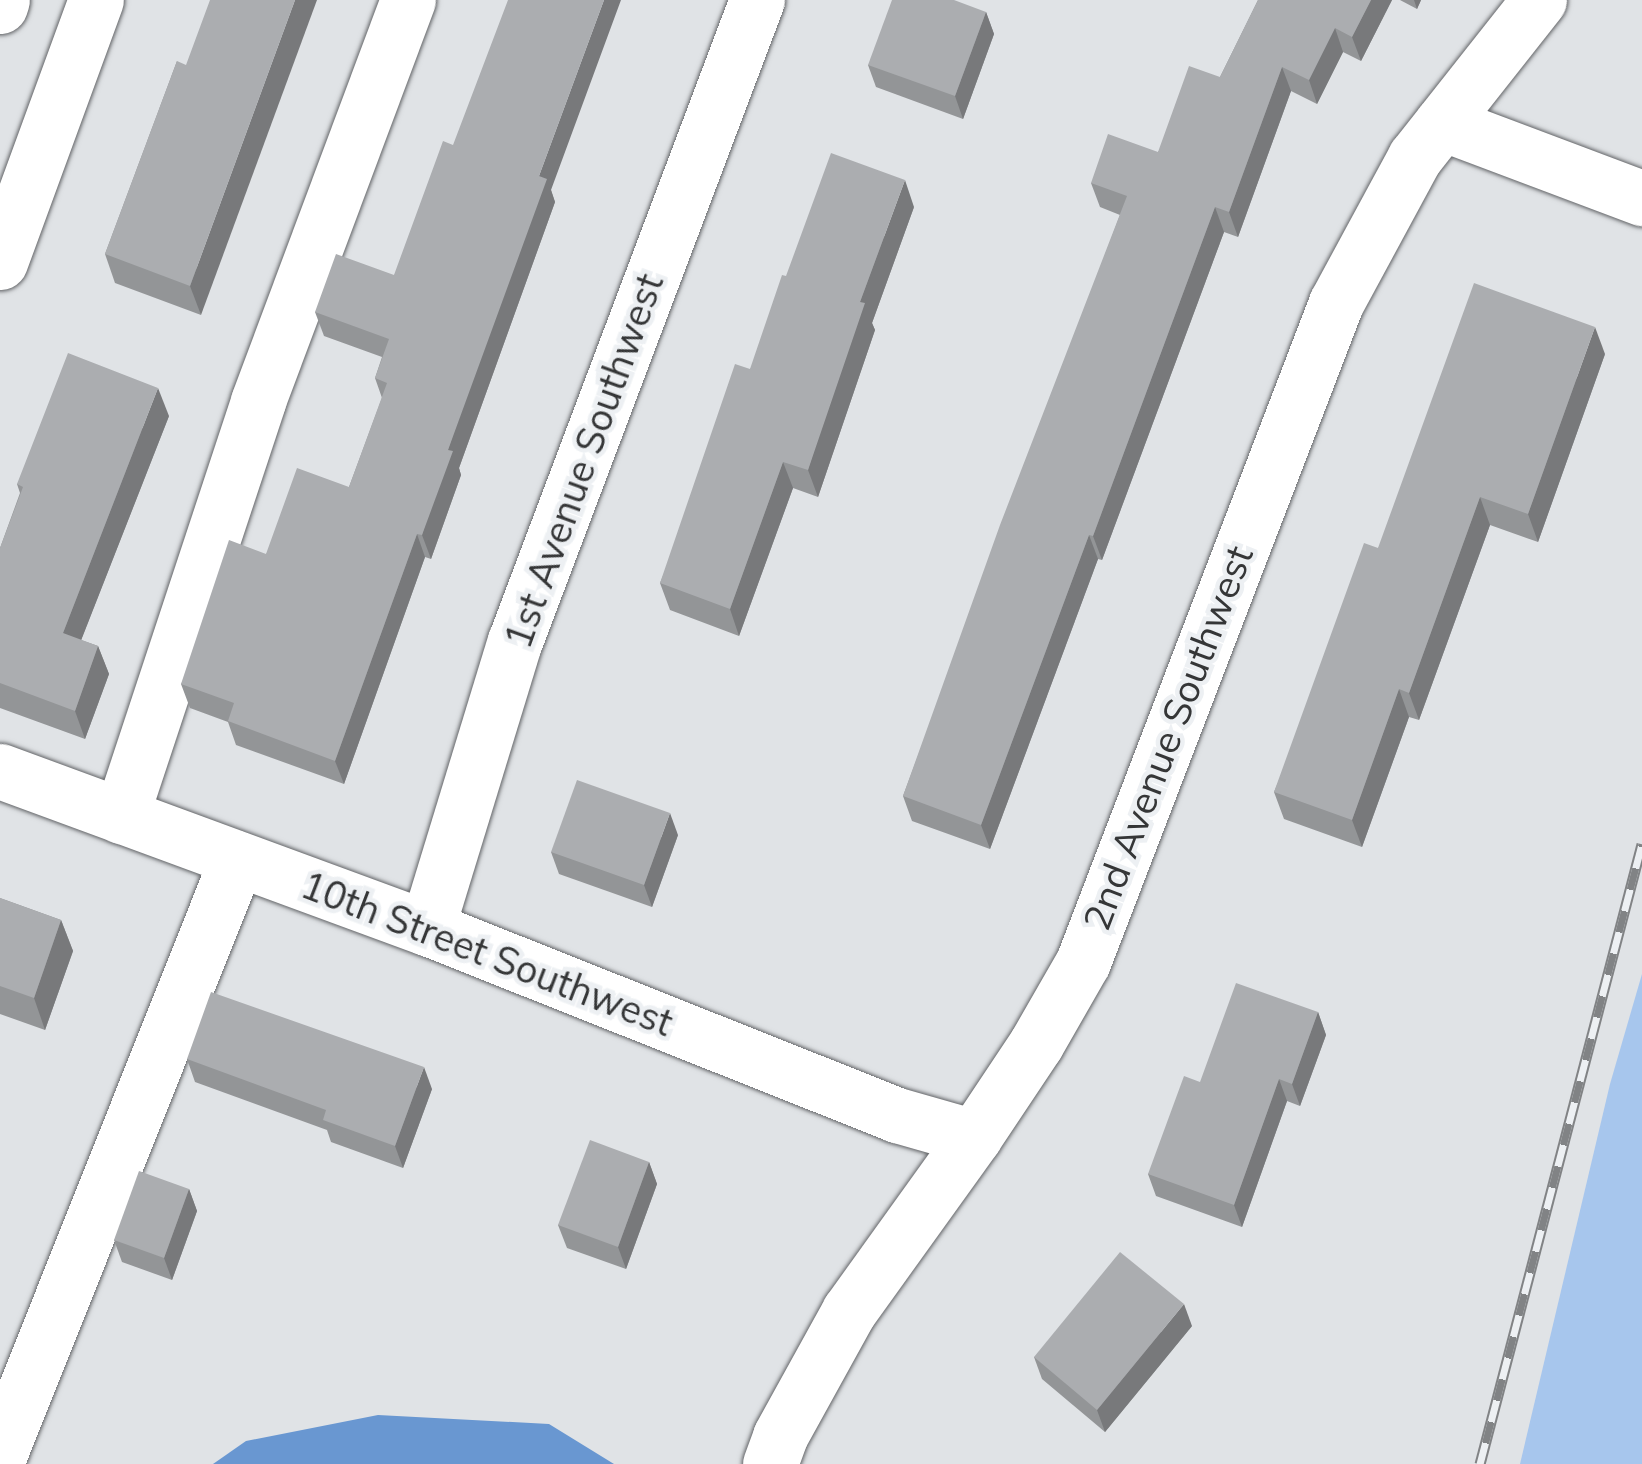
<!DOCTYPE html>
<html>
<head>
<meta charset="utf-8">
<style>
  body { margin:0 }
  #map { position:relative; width:1642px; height:1464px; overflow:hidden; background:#e0e3e6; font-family:Mulish,sans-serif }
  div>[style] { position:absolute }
  .green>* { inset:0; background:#a7c6ed }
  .water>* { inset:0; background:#6997d1 }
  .roads { filter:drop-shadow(0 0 2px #626467) drop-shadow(0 0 2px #626467) }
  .minor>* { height:55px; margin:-27.5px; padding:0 27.5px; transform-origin:27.5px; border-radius:27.5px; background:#fff }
  .rail>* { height:11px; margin-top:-5.5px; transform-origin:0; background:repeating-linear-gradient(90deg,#edf0f3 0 22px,#818385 0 44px); box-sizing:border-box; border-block:2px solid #818385 }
  .wall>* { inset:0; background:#939597 }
  .shaded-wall>* { inset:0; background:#78797b }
  .building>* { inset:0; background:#abadb0 }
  span { translate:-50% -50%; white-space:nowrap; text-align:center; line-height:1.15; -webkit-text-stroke:9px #edf0f3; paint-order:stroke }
  .street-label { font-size:38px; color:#353637 }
</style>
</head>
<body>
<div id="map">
  <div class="green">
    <i style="clip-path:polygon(1642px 974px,1642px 1464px,1520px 1464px,1610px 1084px)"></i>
  </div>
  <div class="water">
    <i style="clip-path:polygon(378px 1415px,549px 1424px,614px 1464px,213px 1464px,246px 1441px)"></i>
  </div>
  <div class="roads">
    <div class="minor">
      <i style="left:0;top:6px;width:6px;rotate:-72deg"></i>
      <i style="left:1442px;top:123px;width:214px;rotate:20.6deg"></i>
      <i style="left:0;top:262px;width:279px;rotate:-69.9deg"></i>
      <i style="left:0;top:771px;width:455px;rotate:20.2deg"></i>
      <i style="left:427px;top:928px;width:506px;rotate:21.7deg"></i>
      <i style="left:897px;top:1115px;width:80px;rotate:15.9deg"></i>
      <i style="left:121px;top:816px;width:437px;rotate:-71.7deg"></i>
      <i style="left:258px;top:401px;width:428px;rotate:-69.5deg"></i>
      <i style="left:427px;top:928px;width:300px;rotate:-73deg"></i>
      <i style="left:515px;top:641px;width:685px;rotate:-69.32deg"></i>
      <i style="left:0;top:1453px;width:640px;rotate:-68.25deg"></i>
      <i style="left:770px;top:1464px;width:30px;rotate:-70deg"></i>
      <i style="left:780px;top:1436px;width:143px;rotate:-61.1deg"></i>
      <i style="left:849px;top:1311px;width:214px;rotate:-54.3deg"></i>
      <i style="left:974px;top:1137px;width:112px;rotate:-56.3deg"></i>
      <i style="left:1036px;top:1044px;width:95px;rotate:-60.2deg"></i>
      <i style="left:1083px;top:962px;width:706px;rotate:-69deg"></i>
      <i style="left:1336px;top:303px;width:166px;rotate:-61.6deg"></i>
      <i style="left:1415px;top:157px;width:200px;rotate:-51.7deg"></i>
    </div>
  </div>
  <div class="rail">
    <i style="left:1480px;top:1464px;width:641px;rotate:-75.36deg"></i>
  </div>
  <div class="wall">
    <i style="clip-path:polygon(1258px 0,1392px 0,1361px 61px,1343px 52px,1317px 104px,1291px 91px,1238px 237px,1224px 232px,1102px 560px,1098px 559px,990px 849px,912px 821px,903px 796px,1120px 215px,1100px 207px,1091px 183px,1158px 152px,1220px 77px)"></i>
    <i style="clip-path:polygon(1400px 0,1421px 0,1417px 9px)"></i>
    <i style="clip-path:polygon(986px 12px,994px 34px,963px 119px,876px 87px,868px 65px)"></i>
    <i style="clip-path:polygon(177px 61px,201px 315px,115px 283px,105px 254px)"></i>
    <i style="clip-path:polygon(551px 190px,555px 202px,459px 468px,461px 475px,431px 559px,425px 557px,344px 784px,236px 745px,228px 722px,190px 708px,181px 684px,266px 554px,349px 487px,382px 398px,375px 378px,382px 357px,324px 336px,315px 312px,394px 275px)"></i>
    <i style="clip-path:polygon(914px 207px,872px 323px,875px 330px,818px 497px,793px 488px,739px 636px,670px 610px,660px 583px,750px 369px)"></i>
    <i style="clip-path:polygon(1605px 354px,1538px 542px,1490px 525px,1419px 720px,1409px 717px,1362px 847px,1284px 819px,1274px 792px,1378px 548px)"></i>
    <i style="clip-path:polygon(169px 416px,81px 640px,98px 646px,109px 674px,85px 739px,0 708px,0 548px,20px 493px,17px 484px)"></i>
    <i style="clip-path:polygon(678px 835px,652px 907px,559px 874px,551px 852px)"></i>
    <i style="clip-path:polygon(0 898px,61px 920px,73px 951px,45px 1030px,0 1014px)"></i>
    <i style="clip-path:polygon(1318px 1012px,1326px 1035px,1300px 1106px,1287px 1101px,1242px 1227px,1156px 1196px,1148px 1174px)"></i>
    <i style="clip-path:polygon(187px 1059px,432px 1089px,403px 1168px,331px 1142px,327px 1130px,195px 1082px)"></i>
    <i style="clip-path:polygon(649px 1162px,657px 1184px,626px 1269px,567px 1248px,558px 1225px)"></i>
    <i style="clip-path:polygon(189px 1189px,197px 1211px,172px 1280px,122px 1262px,114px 1240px)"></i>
    <i style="clip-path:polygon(1192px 1326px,1105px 1432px,1042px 1379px,1034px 1357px)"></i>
  </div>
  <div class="shaded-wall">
    <i style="clip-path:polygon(295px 0,317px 0,201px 315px,190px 286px)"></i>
    <i style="clip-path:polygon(604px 0,621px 0,551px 190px,555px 202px,459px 468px,461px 475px,431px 559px,422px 535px,448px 450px,539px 176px)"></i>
    <i style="clip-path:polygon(1371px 0,1392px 0,1361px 61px,1352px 37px)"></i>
    <i style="clip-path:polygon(1414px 0,1421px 0,1417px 9px)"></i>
    <i style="clip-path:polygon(986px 12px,994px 34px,963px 119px,955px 96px)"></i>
    <i style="clip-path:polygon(1335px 28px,1343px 52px,1317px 104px,1309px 80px)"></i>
    <i style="clip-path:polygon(1282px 67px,1291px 91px,1238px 237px,1229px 212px)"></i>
    <i style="clip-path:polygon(905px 180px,914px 207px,872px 323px,875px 330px,818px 497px,808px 470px,860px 302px)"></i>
    <i style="clip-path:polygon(1215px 207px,1224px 232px,1102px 560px,1093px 536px)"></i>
    <i style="clip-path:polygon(1595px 327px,1605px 354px,1538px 542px,1528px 514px)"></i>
    <i style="clip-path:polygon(158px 388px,169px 416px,73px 661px,63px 633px)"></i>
    <i style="clip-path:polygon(783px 462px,793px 488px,739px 636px,730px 609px)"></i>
    <i style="clip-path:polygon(1480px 497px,1490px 525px,1419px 720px,1409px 693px)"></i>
    <i style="clip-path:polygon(417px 534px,425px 557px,344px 784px,335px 761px)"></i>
    <i style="clip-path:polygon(1089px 535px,1098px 559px,990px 849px,981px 825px)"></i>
    <i style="clip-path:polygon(98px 646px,109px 674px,85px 739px,75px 711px)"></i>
    <i style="clip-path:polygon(1399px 689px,1409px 717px,1362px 847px,1352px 820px)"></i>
    <i style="clip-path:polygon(670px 813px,678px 835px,652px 907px,644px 885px)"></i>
    <i style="clip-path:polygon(61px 920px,73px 951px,45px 1030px,34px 998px)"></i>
    <i style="clip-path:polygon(1318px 1012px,1326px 1035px,1300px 1106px,1292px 1084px)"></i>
    <i style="clip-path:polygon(424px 1067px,432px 1089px,403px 1168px,395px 1146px)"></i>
    <i style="clip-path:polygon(1279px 1079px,1287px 1101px,1242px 1227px,1234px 1205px)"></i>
    <i style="clip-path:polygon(649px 1162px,657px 1184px,626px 1269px,618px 1247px)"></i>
    <i style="clip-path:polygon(189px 1189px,197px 1211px,172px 1280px,164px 1258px)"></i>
    <i style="clip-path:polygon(1184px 1304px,1192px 1326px,1105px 1432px,1097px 1410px)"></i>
  </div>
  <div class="building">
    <i style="clip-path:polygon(210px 0,295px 0,190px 286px,105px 254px,177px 61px,186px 65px)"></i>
    <i style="clip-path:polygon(508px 0,604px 0,539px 176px,547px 179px,448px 450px,453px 451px,422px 535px,417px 534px,335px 761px,228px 721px,234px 703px,181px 684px,229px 540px,266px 554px,297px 468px,349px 487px,387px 383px,375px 378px,389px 339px,315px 312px,336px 254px,394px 275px,443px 141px,453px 145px)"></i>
    <i style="clip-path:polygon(892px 0,954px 0,986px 12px,955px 96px,868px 65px)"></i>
    <i style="clip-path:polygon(1258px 0,1371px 0,1352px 37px,1335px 28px,1309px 80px,1282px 67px,1229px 212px,1215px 207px,1093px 536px,1089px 535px,981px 825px,903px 796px,1000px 525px,1127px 196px,1091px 183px,1108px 134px,1158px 152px,1189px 66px,1220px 77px)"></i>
    <i style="clip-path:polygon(831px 153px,905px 180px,860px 302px,865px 303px,808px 470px,783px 462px,730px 609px,660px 583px,735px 364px,750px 369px,782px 275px,786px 276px)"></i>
    <i style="clip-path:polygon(1474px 283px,1595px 327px,1528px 514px,1480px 497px,1409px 693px,1399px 689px,1352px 820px,1274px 792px,1364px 543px,1378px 548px)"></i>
    <i style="clip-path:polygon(68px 353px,158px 388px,63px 633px,98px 646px,75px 711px,0 683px,0 548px,23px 487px,17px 484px)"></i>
    <i style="clip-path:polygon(577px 780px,670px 813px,644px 885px,551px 852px)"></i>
    <i style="clip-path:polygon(0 898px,61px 920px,34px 998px,0 986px)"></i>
    <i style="clip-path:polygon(1236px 983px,1318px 1012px,1292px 1084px,1279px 1079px,1234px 1205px,1148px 1174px,1184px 1076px,1200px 1082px)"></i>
    <i style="clip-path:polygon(211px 992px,424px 1067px,395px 1146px,323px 1120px,326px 1110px,187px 1059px)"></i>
    <i style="clip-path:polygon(590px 1140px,649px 1162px,618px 1247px,558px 1225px)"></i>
    <i style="clip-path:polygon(139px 1171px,189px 1189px,164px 1258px,114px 1240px)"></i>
    <i style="clip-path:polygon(1120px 1252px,1184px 1304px,1097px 1410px,1034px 1357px)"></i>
  </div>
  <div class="street-label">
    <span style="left:584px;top:461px;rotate:-70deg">1st Avenue Southwest</span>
    <span style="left:1168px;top:738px;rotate:-69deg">2nd Avenue Southwest</span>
    <span style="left:487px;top:954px;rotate:21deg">10th Street Southwest</span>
  </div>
</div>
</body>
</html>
